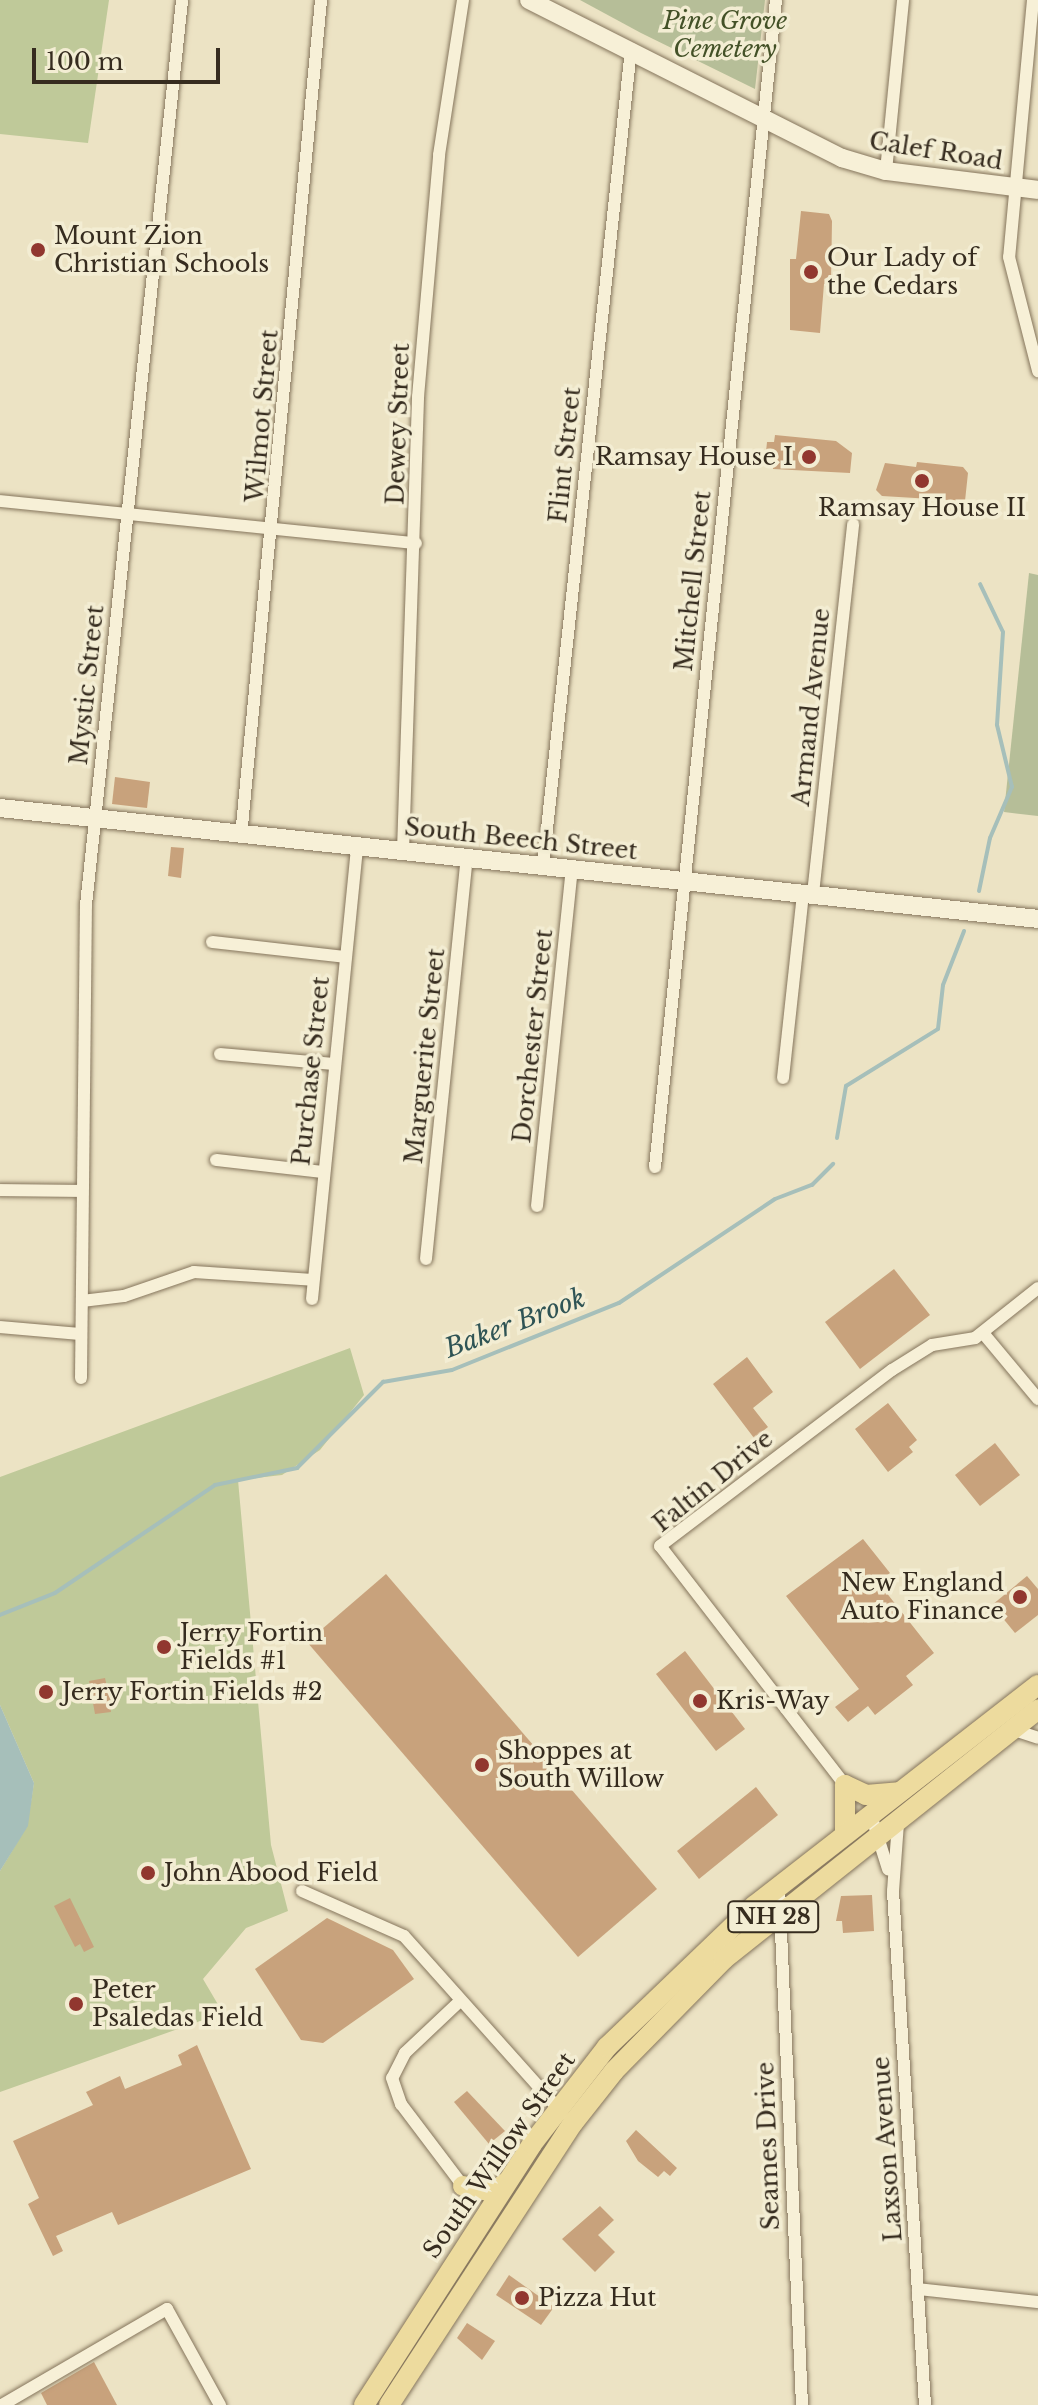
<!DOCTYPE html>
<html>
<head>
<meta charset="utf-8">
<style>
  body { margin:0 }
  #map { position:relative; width:1038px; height:2405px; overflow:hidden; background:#ece3c4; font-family:"Libre Baskerville",serif }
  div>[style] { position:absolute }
  .green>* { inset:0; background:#bfc999 }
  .cemetery>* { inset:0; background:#b6be98 }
  .water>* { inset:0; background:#a6bfba }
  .stream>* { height:4px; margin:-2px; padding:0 2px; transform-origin:2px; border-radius:2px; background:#a6bfba }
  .building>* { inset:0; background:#c8a27c }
  .roads { filter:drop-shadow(0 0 2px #85755c) drop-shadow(0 0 2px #85755c) }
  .street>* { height:12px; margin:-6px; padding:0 6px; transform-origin:6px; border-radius:6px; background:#f7f0d7 }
  .secondary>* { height:18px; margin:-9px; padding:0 9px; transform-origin:9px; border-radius:9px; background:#f7f0d7 }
  .primary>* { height:20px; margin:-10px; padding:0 10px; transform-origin:10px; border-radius:10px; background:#eddb9e }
  .dots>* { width:22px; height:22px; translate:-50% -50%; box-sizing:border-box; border:4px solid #f3edd3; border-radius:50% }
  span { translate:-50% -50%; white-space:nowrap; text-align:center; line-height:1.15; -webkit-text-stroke:7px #f3edd3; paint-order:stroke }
  .shield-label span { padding:2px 6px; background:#f3edd3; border:2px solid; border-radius:6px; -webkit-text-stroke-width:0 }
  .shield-label { font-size:22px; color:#362c1f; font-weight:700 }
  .park-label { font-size:24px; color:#435127; font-style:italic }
  .street-label { font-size:24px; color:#362c1f }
  .poi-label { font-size:24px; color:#362c1f }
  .left { translate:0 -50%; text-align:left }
  .right { translate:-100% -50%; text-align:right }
  .water-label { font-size:26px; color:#2f5455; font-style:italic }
  .scale { position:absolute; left:32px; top:48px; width:188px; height:36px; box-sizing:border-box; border:4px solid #362c1f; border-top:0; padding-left:10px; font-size:24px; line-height:28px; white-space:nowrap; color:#362c1f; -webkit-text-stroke:6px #f3edd3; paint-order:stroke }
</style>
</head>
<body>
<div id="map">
  <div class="green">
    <i style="clip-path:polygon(0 0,109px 0,88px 143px,0 134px)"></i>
    <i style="clip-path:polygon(350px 1348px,364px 1395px,320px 1450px,282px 1475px,238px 1480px,271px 1845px,288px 1911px,246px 1928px,203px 1979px,223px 2013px,0 2092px,0 1871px,27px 1826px,34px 1783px,0 1705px,0 1477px)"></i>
  </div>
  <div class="cemetery">
    <i style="clip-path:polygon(580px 0,765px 0,755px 89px,641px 33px)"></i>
    <i style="clip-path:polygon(1029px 573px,1038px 575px,1038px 816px,1004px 812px)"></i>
  </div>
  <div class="water">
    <i style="clip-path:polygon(0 1705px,34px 1783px,28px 1826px,0 1871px)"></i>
  </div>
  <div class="stream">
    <i style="left:979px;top:891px;width:54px;rotate:-78.3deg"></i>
    <i style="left:990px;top:838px;width:56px;rotate:-66.7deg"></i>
    <i style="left:1012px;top:787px;width:64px;rotate:-103.6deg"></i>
    <i style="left:997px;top:725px;width:93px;rotate:-86.3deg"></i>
    <i style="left:1003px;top:632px;width:53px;rotate:-115.6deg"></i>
    <i style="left:837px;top:1138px;width:53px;rotate:-80.2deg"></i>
    <i style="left:846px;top:1086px;width:108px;rotate:-31.8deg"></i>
    <i style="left:938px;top:1029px;width:44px;rotate:-83.5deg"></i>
    <i style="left:943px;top:985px;width:58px;rotate:-68.7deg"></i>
    <i style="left:0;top:1615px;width:59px;rotate:-21.8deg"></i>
    <i style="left:55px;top:1593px;width:193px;rotate:-34deg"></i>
    <i style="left:215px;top:1485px;width:84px;rotate:-11.7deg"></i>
    <i style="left:297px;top:1468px;width:122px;rotate:-45deg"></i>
    <i style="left:383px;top:1382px;width:70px;rotate:-9.9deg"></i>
    <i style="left:452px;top:1370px;width:180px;rotate:-21.9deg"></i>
    <i style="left:619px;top:1303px;width:187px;rotate:-33.7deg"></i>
    <i style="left:775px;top:1199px;width:40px;rotate:-21deg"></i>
    <i style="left:812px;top:1185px;width:30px;rotate:-45deg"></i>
  </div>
  <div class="building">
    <i style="clip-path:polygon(801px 211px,829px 214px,832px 221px,831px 284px,824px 284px,820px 333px,790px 330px,790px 259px,796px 259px)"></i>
    <i style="clip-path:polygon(775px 435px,836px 441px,852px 453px,850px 473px,773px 469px,773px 463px,765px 462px,767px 442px,774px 442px)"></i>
    <i style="clip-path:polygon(917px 462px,963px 467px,968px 473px,965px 501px,882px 496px,876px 490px,885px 463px,916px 467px)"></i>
    <i style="clip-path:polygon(115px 777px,150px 782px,147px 808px,112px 804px)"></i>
    <i style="clip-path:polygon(171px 847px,184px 848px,181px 878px,168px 876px)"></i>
    <i style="clip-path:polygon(894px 1269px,930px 1315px,860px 1369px,825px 1322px)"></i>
    <i style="clip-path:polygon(747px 1357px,773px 1392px,753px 1408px,768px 1427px,754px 1438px,713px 1384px)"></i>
    <i style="clip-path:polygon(888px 1403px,917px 1440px,909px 1447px,913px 1452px,888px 1472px,855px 1429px)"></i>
    <i style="clip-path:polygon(995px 1443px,1020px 1475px,980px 1506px,955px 1475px)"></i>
    <i style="clip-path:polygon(863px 1539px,890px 1573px,878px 1582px,934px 1653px,906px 1676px,913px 1685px,875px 1715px,868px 1706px,848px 1722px,835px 1707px,859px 1689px,786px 1596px)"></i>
    <i style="clip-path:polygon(386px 1574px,657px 1889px,578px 1957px,307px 1642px)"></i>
    <i style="clip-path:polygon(1027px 1576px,1038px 1589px,1038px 1615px,1015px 1633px,992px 1605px)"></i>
    <i style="clip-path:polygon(685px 1651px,745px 1729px,716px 1751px,656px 1674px)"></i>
    <i style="clip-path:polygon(105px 1678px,107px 1687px,115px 1685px,118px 1698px,109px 1700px,111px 1712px,95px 1714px,89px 1681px)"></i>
    <i style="clip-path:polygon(756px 1787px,778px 1815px,699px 1879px,677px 1851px)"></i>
    <i style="clip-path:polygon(872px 1895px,874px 1931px,843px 1933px,842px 1921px,836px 1921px,841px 1896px)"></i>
    <i style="clip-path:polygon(70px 1898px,94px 1947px,84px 1952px,80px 1944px,75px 1947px,54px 1906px)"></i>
    <i style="clip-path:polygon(327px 1918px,393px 1950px,414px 1979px,323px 2043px,301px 2040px,255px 1969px)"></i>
    <i style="clip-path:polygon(197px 2045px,251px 2169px,118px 2225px,112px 2212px,56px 2236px,63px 2251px,53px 2256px,28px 2204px,39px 2198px,13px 2141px,93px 2105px,86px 2092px,120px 2076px,125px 2089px,182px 2065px,178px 2055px)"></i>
    <i style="clip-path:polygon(467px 2091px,505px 2131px,489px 2144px,454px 2102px)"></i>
    <i style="clip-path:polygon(636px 2130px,677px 2168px,670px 2176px,664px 2171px,658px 2177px,638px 2161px,626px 2141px)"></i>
    <i style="clip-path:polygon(600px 2206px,614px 2220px,598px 2235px,615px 2252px,595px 2272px,562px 2239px)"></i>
    <i style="clip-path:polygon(509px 2275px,554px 2307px,541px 2325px,496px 2295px)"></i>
    <i style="clip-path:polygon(467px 2323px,495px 2341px,482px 2360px,457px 2338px)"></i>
    <i style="clip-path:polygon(94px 2362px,117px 2405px,47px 2405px,41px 2393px)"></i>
  </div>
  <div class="roads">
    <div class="street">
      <i style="left:1033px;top:0;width:258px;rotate:95.3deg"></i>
      <i style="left:1009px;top:257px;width:118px;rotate:75.7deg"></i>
      <i style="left:886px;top:171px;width:172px;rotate:-84.3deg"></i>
      <i style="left:0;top:501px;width:418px;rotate:5.8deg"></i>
      <i style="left:241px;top:836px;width:840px;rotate:-84.53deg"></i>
      <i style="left:403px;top:851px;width:454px;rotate:-88.1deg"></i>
      <i style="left:418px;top:397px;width:243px;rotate:-85deg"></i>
      <i style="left:439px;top:155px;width:157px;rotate:-81.2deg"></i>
      <i style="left:543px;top:866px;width:822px;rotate:-83.85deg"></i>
      <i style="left:813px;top:894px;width:372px;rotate:-83.8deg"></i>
      <i style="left:212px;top:942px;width:134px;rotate:6.4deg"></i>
      <i style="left:220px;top:1054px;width:114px;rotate:5deg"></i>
      <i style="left:783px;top:1078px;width:186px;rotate:-83.8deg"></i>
      <i style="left:216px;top:1160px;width:108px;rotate:6.4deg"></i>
      <i style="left:655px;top:1167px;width:1173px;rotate:-84.08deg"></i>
      <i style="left:0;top:1190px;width:80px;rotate:0.7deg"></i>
      <i style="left:537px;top:1206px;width:338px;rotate:-84.1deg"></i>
      <i style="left:426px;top:1259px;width:403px;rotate:-84.2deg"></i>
      <i style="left:312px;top:1299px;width:454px;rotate:-84.3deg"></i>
      <i style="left:82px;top:1301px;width:42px;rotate:-6.8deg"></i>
      <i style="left:124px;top:1296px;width:74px;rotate:-18.9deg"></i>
      <i style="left:194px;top:1272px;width:119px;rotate:3.8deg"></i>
      <i style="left:0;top:1327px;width:80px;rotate:5deg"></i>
      <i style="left:983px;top:1333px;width:86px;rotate:50.2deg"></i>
      <i style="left:81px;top:1378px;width:473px;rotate:-89.4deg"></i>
      <i style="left:86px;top:905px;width:910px;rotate:-83.94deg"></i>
      <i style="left:1011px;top:1729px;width:28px;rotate:18deg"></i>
      <i style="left:845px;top:1785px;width:302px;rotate:-127.7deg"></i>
      <i style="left:660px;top:1546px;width:291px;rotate:-37.2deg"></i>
      <i style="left:892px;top:1370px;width:47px;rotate:-32deg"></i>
      <i style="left:932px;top:1345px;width:44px;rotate:-9.2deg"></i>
      <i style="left:975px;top:1338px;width:80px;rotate:-38.4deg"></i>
      <i style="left:871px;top:1815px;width:57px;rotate:72.5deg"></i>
      <i style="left:898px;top:1823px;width:68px;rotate:94.2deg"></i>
      <i style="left:893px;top:1891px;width:515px;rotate:86.44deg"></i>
      <i style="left:779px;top:1886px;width:520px;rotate:87.46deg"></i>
      <i style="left:302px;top:1891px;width:111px;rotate:23.8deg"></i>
      <i style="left:404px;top:1936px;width:237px;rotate:48.2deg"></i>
      <i style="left:460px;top:2001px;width:76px;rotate:136.6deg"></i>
      <i style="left:405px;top:2053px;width:28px;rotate:117deg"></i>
      <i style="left:392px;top:2078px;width:28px;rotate:71deg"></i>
      <i style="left:401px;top:2104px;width:103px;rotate:52.9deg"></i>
      <i style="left:918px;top:2289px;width:121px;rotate:6.2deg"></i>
      <i style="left:2px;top:2405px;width:191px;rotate:-30.2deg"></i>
      <i style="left:167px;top:2309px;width:110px;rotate:61.1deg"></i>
    </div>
    <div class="secondary">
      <i style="left:529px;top:0;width:351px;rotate:26.8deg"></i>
      <i style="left:842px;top:158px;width:46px;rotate:16.5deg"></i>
      <i style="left:886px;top:171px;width:153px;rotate:7.1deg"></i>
      <i style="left:0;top:808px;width:1044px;rotate:6.1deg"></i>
    </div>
    <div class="primary">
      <i style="left:845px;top:1834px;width:49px;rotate:-90deg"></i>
      <i style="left:845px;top:1785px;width:23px;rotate:25deg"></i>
      <i style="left:866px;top:1795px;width:33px;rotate:-5deg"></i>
      <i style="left:463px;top:2186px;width:32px;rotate:11deg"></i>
      <i style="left:494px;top:2192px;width:14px;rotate:-39deg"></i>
      <i style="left:364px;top:2405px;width:310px;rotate:-57.2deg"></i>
      <i style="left:532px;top:2144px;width:123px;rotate:-52.3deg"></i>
      <i style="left:607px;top:2047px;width:204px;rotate:-43.8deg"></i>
      <i style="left:754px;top:1906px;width:360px;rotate:-37.9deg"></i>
      <i style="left:389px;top:2405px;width:337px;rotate:-56.9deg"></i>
      <i style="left:573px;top:2123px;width:66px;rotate:-51.7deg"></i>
      <i style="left:614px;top:2071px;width:157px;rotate:-45.5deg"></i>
      <i style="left:724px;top:1959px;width:401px;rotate:-38.5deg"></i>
    </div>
  </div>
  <div class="dots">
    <i style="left:38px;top:250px;background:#91372f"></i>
    <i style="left:811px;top:272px;background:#91372f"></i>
    <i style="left:809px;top:457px;background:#91372f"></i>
    <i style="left:922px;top:481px;background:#91372f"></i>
    <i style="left:1020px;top:1597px;background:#91372f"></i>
    <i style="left:164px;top:1647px;background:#91372f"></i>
    <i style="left:46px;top:1692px;background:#91372f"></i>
    <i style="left:700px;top:1701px;background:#91372f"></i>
    <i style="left:482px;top:1765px;background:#91372f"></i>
    <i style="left:148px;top:1873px;background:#91372f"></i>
    <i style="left:76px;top:2004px;background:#91372f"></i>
    <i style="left:522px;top:2298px;background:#91372f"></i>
  </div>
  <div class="shield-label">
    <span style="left:773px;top:1917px">NH 28</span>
  </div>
  <div class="park-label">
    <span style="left:725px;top:35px">Pine Grove<br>Cemetery</span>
  </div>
  <div class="street-label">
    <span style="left:936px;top:151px;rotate:9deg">Calef Road</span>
    <span style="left:262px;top:416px;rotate:-85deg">Wilmot Street</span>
    <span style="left:398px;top:424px;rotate:-88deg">Dewey Street</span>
    <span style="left:565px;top:455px;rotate:-84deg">Flint Street</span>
    <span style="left:693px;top:581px;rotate:-84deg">Mitchell Street</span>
    <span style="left:87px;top:685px;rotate:-84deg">Mystic Street</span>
    <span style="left:811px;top:707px;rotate:-84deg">Armand Avenue</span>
    <span style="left:521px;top:839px;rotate:6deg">South Beech Street</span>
    <span style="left:533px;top:1036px;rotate:-84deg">Dorchester Street</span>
    <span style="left:425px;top:1056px;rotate:-84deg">Marguerite Street</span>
    <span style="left:311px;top:1071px;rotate:-84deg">Purchase Street</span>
    <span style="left:713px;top:1481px;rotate:-39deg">Faltin Drive</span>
    <span style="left:768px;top:2146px;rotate:-92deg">Seames Drive</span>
    <span style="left:887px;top:2149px;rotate:-94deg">Laxson Avenue</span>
    <span style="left:499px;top:2155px;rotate:-55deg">South Willow Street</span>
  </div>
  <div class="poi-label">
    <span class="left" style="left:54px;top:250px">Mount Zion<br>Christian Schools</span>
    <span class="left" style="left:827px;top:272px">Our Lady of<br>the Cedars</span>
    <span class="right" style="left:793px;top:457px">Ramsay House I</span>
    <span style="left:922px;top:508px">Ramsay House II</span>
    <span class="right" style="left:1004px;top:1597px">New England<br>Auto Finance</span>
    <span class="left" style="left:180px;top:1647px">Jerry Fortin<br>Fields #1</span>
    <span class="left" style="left:62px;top:1692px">Jerry Fortin Fields #2</span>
    <span class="left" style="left:716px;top:1701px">Kris-Way</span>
    <span class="left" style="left:498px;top:1765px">Shoppes at<br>South Willow</span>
    <span class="left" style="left:164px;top:1873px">John Abood Field</span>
    <span class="left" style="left:92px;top:2004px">Peter<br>Psaledas Field</span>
    <span class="left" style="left:538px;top:2298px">Pizza Hut</span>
  </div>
  <div class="water-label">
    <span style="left:515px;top:1324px;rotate:-21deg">Baker Brook</span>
  </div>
  <div class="scale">100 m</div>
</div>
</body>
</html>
